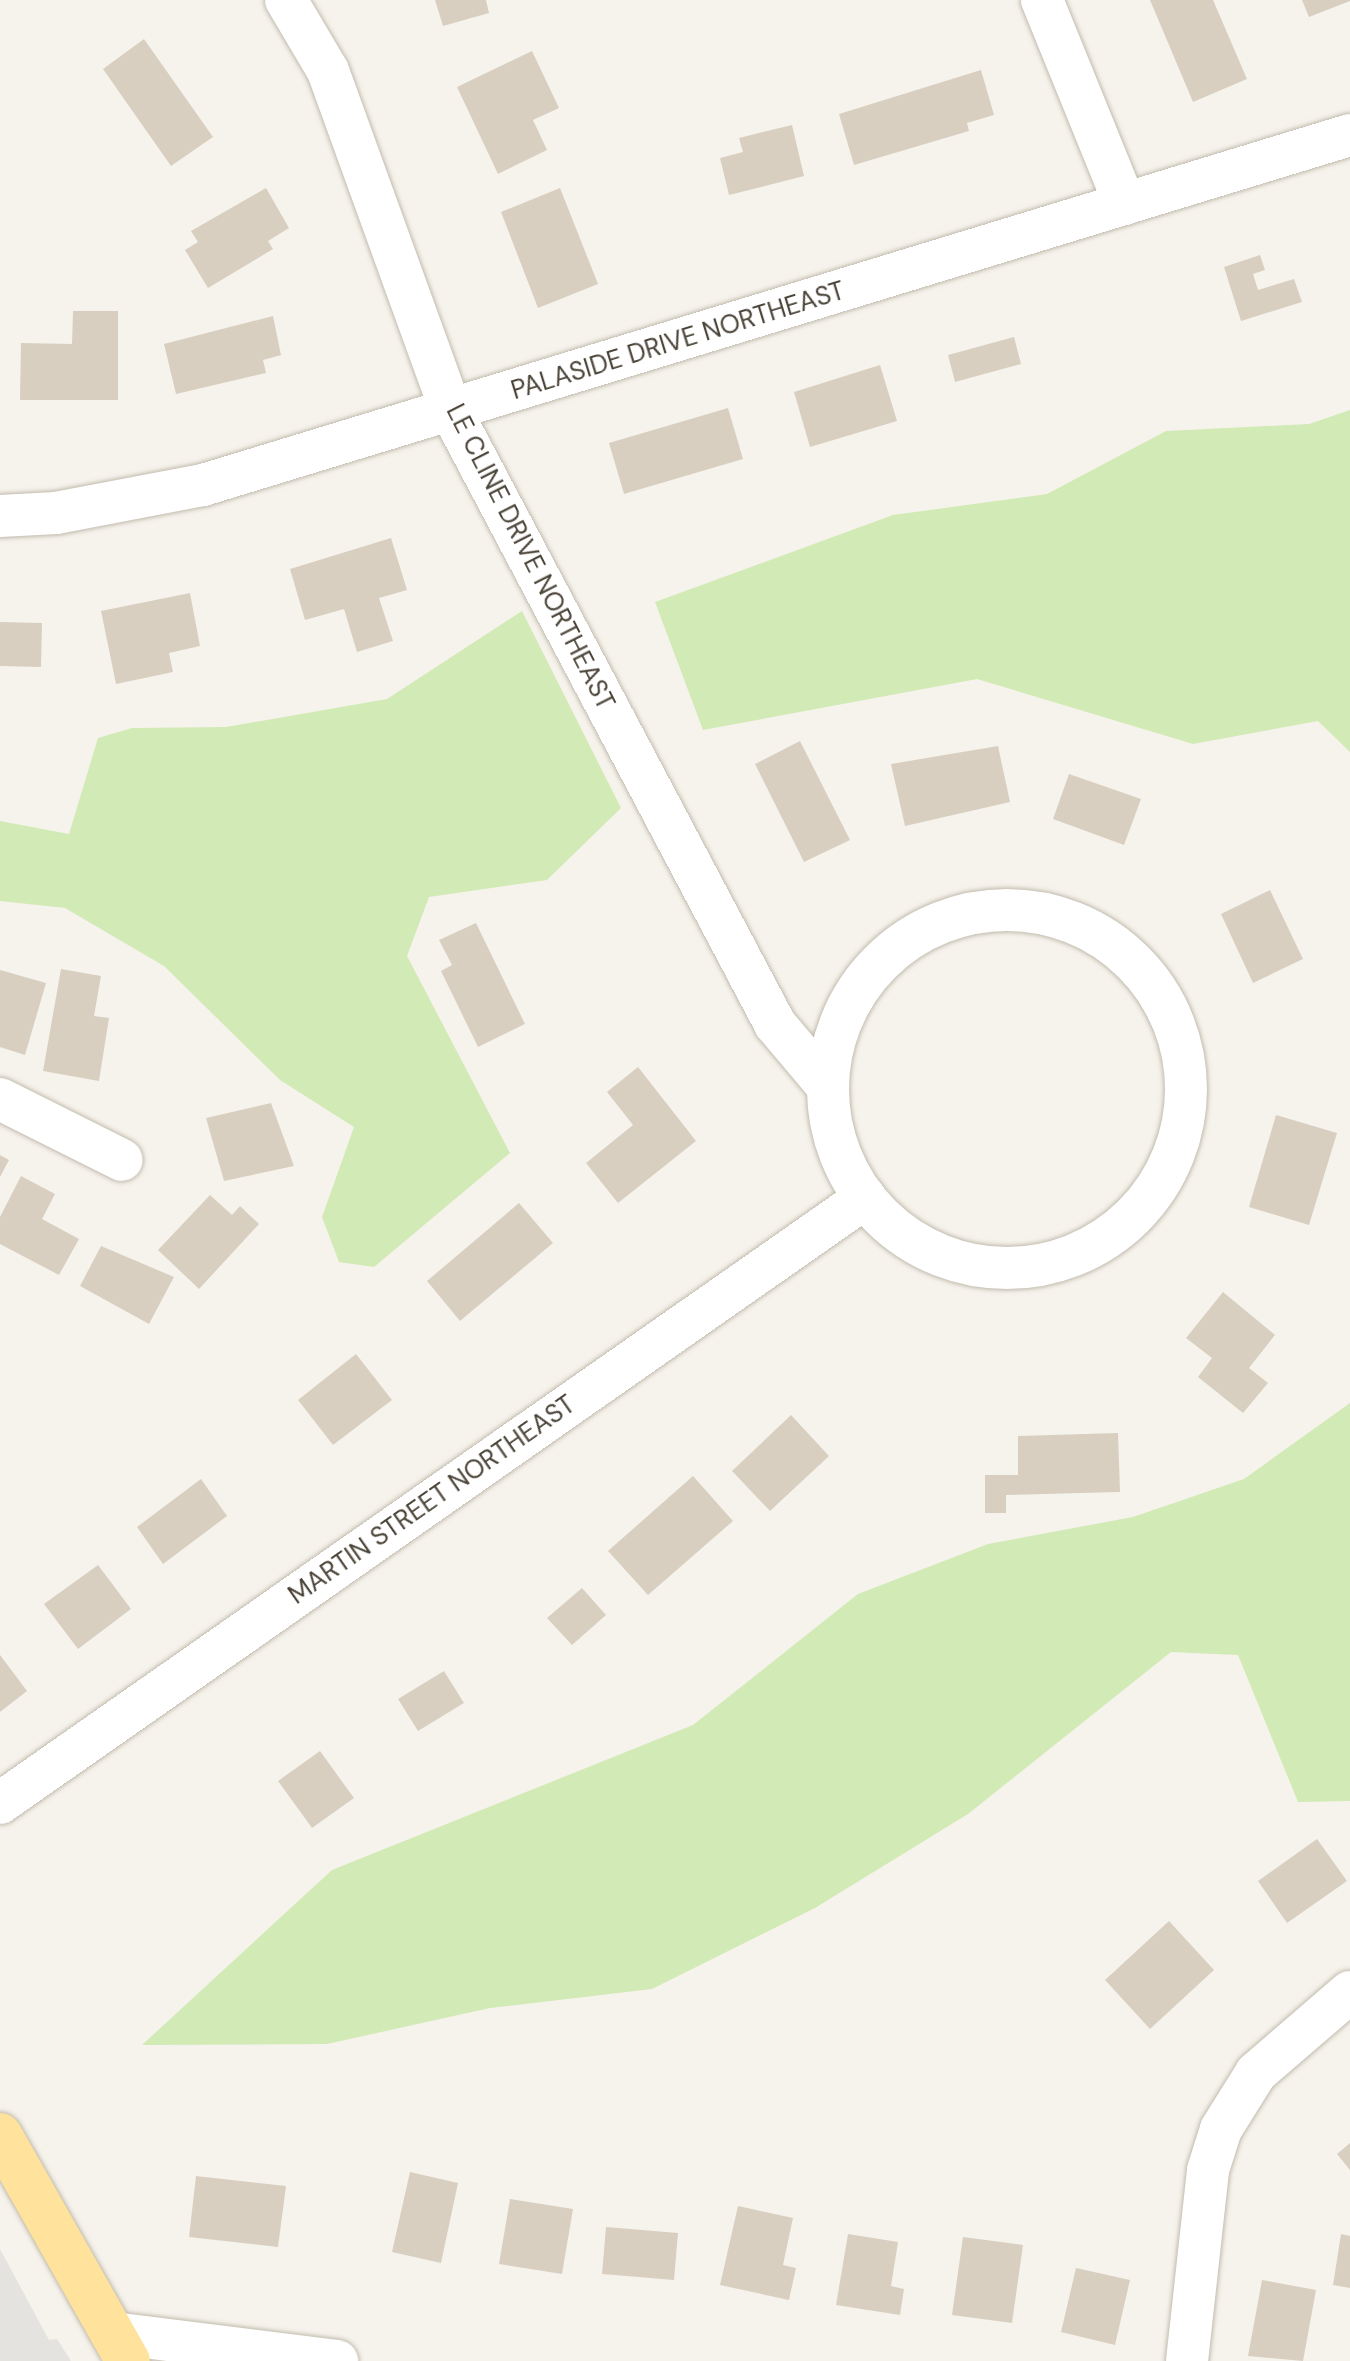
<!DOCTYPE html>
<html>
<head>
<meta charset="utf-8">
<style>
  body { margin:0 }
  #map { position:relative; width:1350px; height:2361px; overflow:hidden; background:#f6f3ec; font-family:"DM Sans",sans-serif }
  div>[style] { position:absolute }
  .green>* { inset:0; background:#d2eab5 }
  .parking>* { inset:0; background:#e5e3e0 }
  .building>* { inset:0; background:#d8cfc1 }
  .roads { filter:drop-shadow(0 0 2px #c2bbae) drop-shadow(0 0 2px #c2bbae) }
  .minor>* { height:42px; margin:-21px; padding:0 21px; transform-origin:21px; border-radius:21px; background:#fff }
  .minor>.ring { margin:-21px; padding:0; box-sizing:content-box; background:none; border:42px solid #fff; border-radius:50% }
  .major>* { height:44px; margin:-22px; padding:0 22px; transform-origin:22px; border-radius:22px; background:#ffe39c }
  span { translate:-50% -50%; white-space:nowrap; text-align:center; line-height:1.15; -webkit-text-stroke:7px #fff; paint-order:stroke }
  .street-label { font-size:26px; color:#4b4439 }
</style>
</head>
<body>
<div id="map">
  <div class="green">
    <i style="clip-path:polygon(1350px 410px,1350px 752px,1318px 721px,1193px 744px,977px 679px,703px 730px,655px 602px,893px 515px,1047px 494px,1166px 431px,1309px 424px)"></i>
    <i style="clip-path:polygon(522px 611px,621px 808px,547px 880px,429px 897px,407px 956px,510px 1153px,374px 1267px,339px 1262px,322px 1217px,354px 1127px,280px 1080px,164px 966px,65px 908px,0 901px,0 821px,69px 834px,98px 738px,132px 728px,226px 727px,387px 699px)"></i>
    <i style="clip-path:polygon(1350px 1403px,1350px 1801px,1298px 1802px,1238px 1655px,1171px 1652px,968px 1814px,815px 1908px,652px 1989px,490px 2008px,327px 2044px,142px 2045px,332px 1870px,693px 1725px,858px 1594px,988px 1544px,1133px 1517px,1244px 1479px)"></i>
  </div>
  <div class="parking">
    <i style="clip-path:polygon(0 2249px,49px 2340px,57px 2339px,71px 2361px,0 2361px)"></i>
  </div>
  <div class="building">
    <i style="clip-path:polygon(435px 0,486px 0,489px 13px,443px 26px)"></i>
    <i style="clip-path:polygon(1150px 0,1213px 0,1247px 79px,1193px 102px)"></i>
    <i style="clip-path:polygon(1302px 0,1350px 0,1350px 1px,1309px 17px)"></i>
    <i style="clip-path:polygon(144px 39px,213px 137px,171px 166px,103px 69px)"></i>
    <i style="clip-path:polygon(532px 51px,559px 108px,533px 120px,547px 150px,498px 174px,457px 87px)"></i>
    <i style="clip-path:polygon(981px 70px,994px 115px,967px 123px,969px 131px,854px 165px,839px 114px)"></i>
    <i style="clip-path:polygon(792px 125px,804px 176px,729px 195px,720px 158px,743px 152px,739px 138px)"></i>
    <i style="clip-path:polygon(266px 188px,289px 228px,268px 241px,273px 249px,208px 288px,185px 250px,198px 242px,191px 231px)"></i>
    <i style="clip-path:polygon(560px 188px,598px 284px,538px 308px,501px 212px)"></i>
    <i style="clip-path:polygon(1260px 255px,1265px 270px,1253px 274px,1258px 290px,1294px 279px,1302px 302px,1241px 321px,1224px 267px)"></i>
    <i style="clip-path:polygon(73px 311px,118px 311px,118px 400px,20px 400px,21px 343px,72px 344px)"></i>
    <i style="clip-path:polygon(273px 316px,281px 355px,263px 360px,266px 373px,176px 394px,164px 344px)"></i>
    <i style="clip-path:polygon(1014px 337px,1021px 364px,955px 382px,948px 355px)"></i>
    <i style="clip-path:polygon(880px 365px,897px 421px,810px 447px,794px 392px)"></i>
    <i style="clip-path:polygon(728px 408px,743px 459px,624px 494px,609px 443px)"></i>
    <i style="clip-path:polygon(391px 538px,407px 590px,379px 598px,393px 641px,357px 652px,344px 609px,305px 620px,290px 569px)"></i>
    <i style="clip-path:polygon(190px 593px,200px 646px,169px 653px,173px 672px,116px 684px,101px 611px)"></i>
    <i style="clip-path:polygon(0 622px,42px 623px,41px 667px,0 666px)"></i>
    <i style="clip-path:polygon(800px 741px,850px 840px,804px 862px,755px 764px)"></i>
    <i style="clip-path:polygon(998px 746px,1010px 802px,905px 826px,891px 764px)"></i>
    <i style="clip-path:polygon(1069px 774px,1141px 799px,1124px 845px,1053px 819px)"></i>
    <i style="clip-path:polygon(1270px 890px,1303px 959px,1253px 983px,1221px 914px)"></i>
    <i style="clip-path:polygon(476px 923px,525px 1024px,478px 1047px,441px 971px,452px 965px,439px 940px)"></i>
    <i style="clip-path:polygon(61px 969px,101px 976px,94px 1016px,109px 1018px,99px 1081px,43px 1071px)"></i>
    <i style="clip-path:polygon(0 970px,46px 983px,25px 1055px,0 1047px)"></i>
    <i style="clip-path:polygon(638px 1067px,696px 1141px,618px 1203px,586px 1163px,633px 1125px,607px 1092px)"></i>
    <i style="clip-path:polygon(271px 1103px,294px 1166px,224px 1181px,206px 1118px)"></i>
    <i style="clip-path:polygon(1276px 1115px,1337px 1133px,1309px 1225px,1249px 1207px)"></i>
    <i style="clip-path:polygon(0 1155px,9px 1160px,0 1177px)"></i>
    <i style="clip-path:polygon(21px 1176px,55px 1194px,42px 1219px,79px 1239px,59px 1275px,0 1244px,0 1217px)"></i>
    <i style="clip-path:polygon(210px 1195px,232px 1215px,240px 1206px,259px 1224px,199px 1289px,158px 1250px)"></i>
    <i style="clip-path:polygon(519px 1203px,553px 1243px,460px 1321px,427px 1281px)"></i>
    <i style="clip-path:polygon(101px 1246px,174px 1277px,149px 1324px,80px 1286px)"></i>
    <i style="clip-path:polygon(1223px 1292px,1275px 1335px,1249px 1368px,1268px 1383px,1243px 1413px,1198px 1377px,1212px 1358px,1186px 1338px)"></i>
    <i style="clip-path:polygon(356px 1354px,392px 1400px,333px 1445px,298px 1400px)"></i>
    <i style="clip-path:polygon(791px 1415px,829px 1456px,770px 1511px,732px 1471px)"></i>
    <i style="clip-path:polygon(1118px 1433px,1120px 1492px,1006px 1495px,1006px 1513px,985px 1513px,985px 1475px,1018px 1475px,1018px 1436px)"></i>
    <i style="clip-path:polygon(693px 1476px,733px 1521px,648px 1595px,608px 1551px)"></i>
    <i style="clip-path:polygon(201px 1479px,227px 1516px,163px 1564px,137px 1527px)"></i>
    <i style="clip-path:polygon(98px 1565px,131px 1609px,78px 1649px,44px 1604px)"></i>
    <i style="clip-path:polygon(582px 1588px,606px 1615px,572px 1645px,547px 1618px)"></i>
    <i style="clip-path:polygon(0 1655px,27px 1691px,0 1712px)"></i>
    <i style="clip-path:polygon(444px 1671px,464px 1703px,418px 1731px,398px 1699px)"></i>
    <i style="clip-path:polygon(320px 1751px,354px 1798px,312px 1828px,278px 1781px)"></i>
    <i style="clip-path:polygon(1317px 1839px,1347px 1881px,1287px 1923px,1258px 1881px)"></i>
    <i style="clip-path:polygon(1169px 1921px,1214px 1970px,1150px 2029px,1105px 1980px)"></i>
    <i style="clip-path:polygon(1350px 2143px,1350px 2170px,1337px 2154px)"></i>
    <i style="clip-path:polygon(410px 2172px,458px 2183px,441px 2263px,392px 2252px)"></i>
    <i style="clip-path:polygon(196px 2176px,286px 2186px,278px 2247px,189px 2237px)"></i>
    <i style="clip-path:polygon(510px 2199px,573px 2209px,562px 2274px,499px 2264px)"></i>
    <i style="clip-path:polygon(738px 2206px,793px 2218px,783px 2265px,796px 2268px,789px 2300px,720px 2285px)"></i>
    <i style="clip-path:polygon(606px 2227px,678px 2233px,674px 2280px,602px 2274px)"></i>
    <i style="clip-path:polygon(848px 2234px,898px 2242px,891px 2286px,904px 2289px,900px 2315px,836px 2305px)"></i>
    <i style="clip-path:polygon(1341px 2234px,1350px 2236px,1350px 2288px,1333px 2285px)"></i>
    <i style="clip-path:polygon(963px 2237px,1023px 2245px,1012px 2323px,952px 2315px)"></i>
    <i style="clip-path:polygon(1076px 2268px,1130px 2280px,1115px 2345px,1061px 2332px)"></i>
    <i style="clip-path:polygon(1262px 2280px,1316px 2290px,1303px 2361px,1248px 2356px)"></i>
  </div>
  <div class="roads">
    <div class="minor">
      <i style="left:286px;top:0;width:82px;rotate:59.4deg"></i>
      <i style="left:328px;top:71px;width:362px;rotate:70.1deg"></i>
      <i style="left:451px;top:411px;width:693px;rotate:62.14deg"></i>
      <i style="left:775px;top:1024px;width:82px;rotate:49.9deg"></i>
      <i style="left:1042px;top:0;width:220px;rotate:67.9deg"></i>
      <i style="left:0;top:516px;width:56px;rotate:-3.1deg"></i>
      <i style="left:56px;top:513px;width:150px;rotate:-10.8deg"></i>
      <i style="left:203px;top:485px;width:1199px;rotate:-16.97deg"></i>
      <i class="ring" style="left:828px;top:910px;width:316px;height:316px"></i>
      <i style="left:0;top:1099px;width:136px;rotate:26.6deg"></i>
      <i style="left:0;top:1803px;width:1056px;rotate:-34.97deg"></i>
      <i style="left:112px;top:2333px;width:227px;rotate:7.1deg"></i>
      <i style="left:1187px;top:2361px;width:192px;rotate:-83.7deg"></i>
      <i style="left:1208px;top:2170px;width:43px;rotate:-72.4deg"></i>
      <i style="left:1221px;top:2129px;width:66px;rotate:-58deg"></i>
      <i style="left:1256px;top:2073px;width:124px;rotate:-40.8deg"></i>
    </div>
    <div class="major">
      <i style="left:0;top:2135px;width:260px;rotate:60.5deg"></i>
    </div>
  </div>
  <div class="street-label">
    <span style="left:678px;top:341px;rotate:-17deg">PALASIDE DRIVE NORTHEAST</span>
    <span style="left:530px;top:557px;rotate:63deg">LE CLINE DRIVE NORTHEAST</span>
    <span style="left:432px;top:1500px;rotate:-35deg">MARTIN STREET NORTHEAST</span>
  </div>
</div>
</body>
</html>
